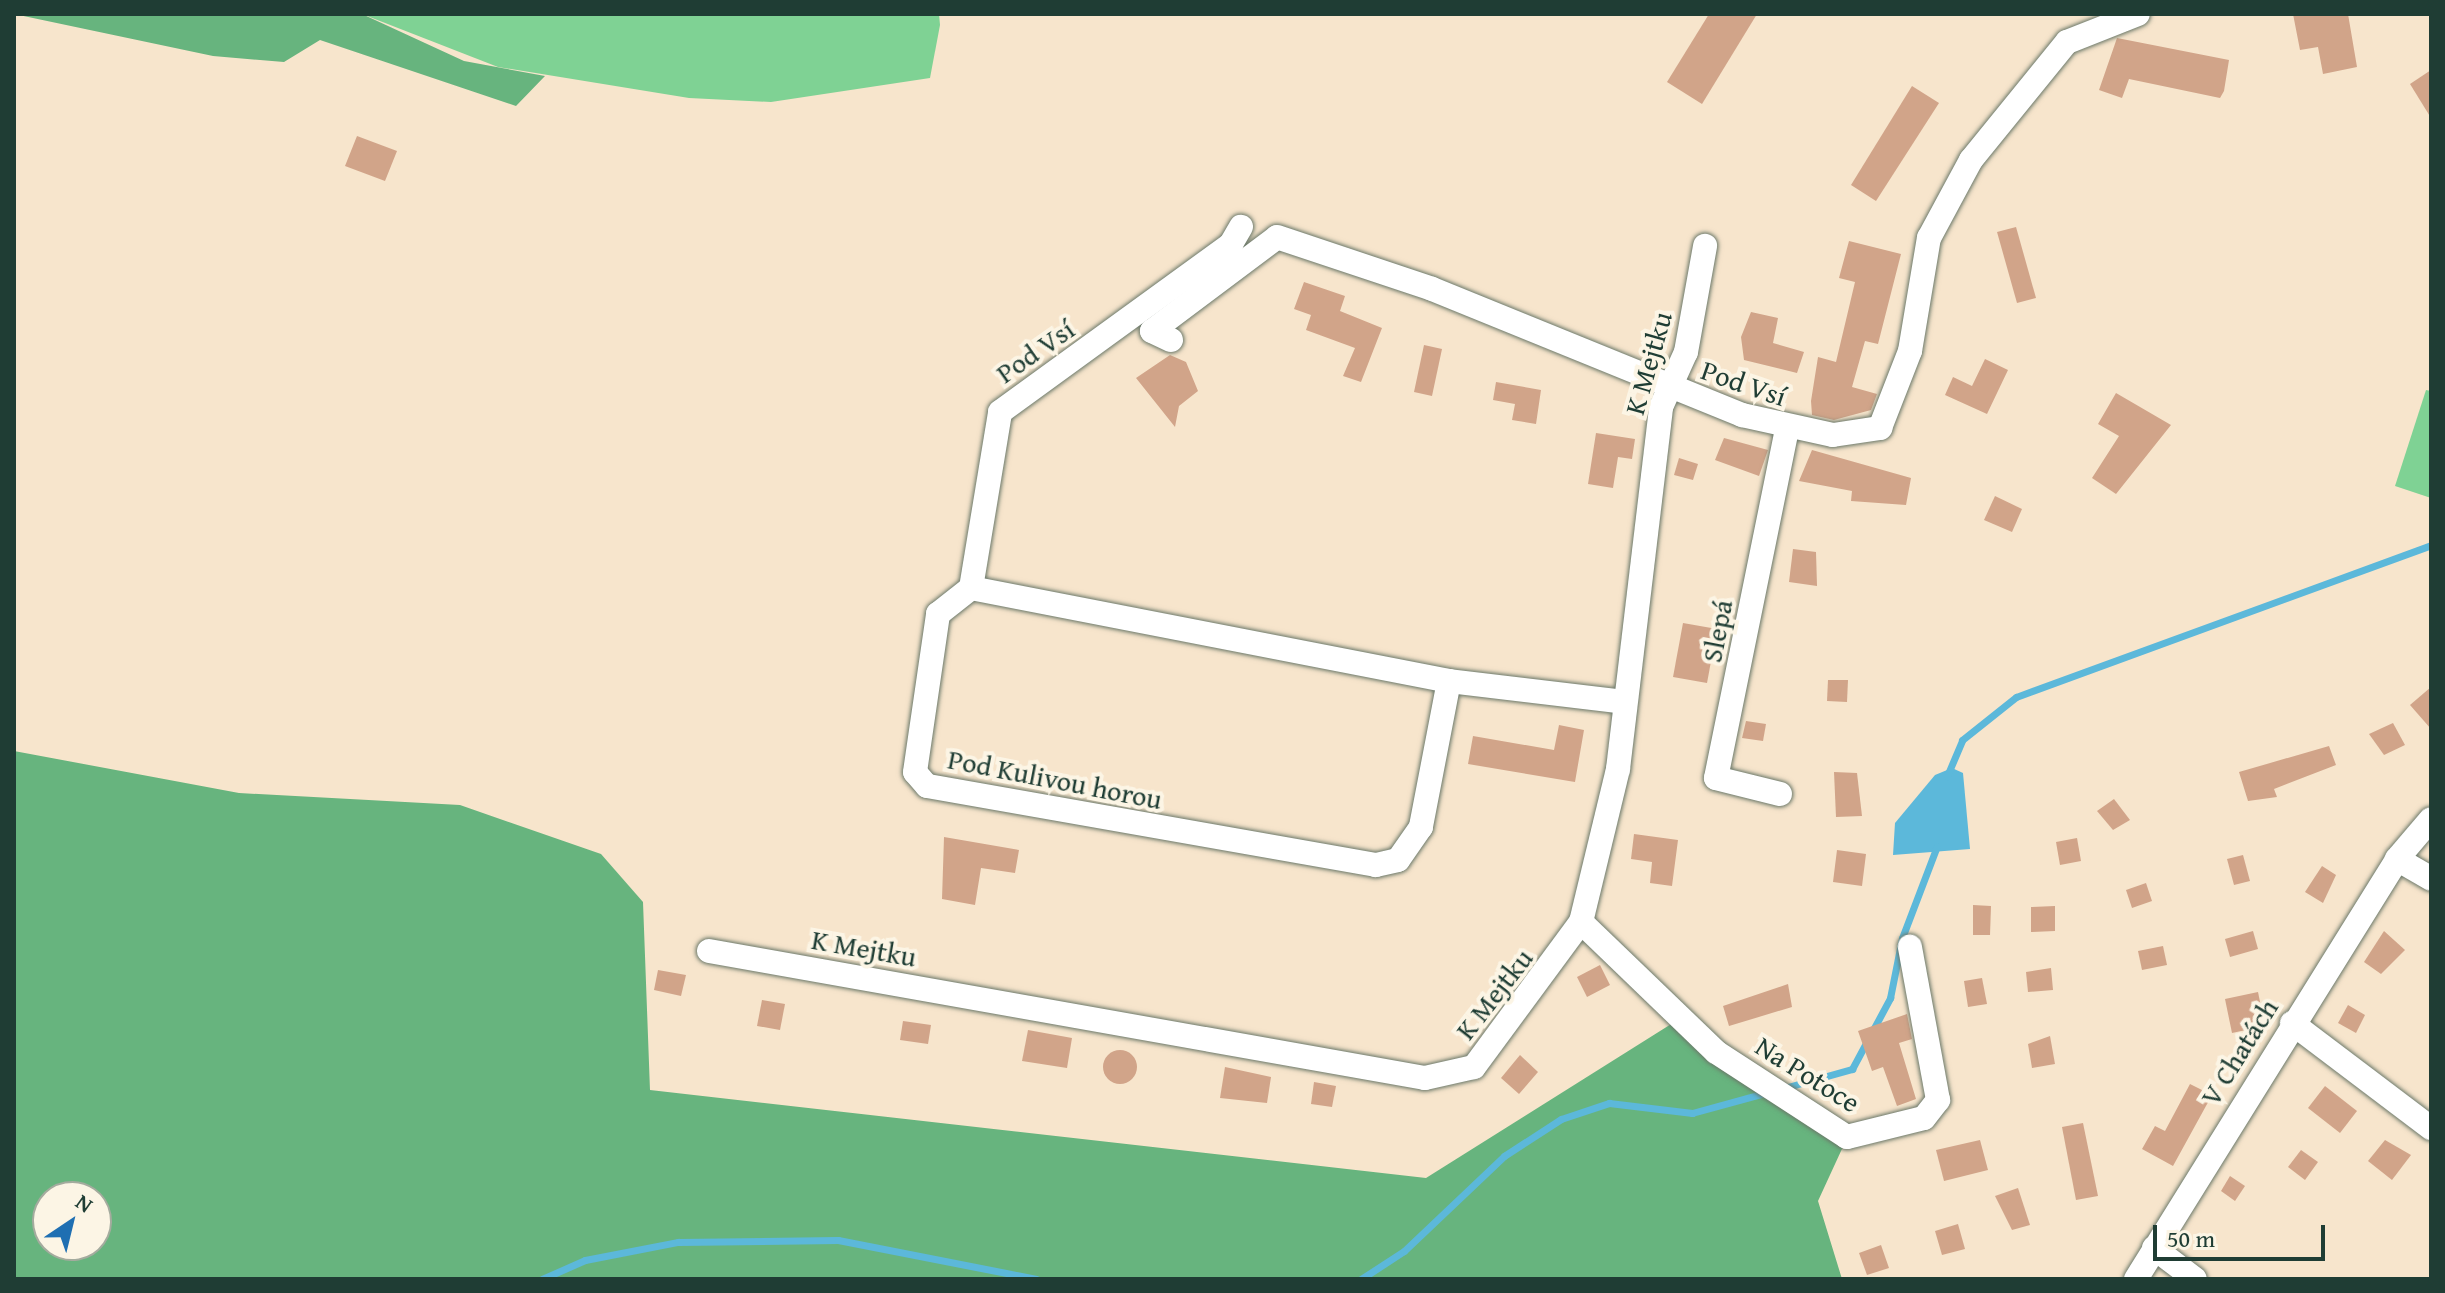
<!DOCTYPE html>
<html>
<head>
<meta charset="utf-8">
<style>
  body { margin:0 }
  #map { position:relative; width:2445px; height:1293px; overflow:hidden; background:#f7e5cc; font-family:"Gentium Book Plus",serif }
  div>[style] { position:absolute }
  .green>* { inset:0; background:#7fd294 }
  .forest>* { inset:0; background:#67b47e }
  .water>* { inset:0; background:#5cb8da }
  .stream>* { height:7px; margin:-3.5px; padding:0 3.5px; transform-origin:3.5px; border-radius:3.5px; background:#5cb8da }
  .building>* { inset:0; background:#d1a489 }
  .round { border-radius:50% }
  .roads { filter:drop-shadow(0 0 2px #6b7869) drop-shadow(0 0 2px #6b7869) }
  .street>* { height:24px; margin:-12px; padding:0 12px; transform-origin:12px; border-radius:12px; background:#fff }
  span { translate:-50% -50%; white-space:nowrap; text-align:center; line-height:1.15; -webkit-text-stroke:8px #fcf5e5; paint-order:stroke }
  .street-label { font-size:28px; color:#1f3d34 }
  .frame { position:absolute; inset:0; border:16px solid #1f3d34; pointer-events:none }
  .north { position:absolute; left:32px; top:1181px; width:80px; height:80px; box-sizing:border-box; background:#fcf5e5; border:2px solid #a4ab9e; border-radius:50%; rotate:35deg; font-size:22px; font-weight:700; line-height:32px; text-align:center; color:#1f3d34 }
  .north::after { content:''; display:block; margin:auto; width:28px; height:36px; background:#1f6fb2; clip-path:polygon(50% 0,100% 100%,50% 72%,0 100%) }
  .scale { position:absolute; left:2153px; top:1225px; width:172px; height:36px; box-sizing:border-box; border:4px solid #1f3d34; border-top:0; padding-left:10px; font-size:24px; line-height:28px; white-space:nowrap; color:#1f3d34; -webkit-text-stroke:6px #fcf5e5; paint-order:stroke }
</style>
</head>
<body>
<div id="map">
  <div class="green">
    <i style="clip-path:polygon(362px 14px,939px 14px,940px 25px,930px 78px,771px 102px,689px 98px,498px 67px)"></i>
    <i style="clip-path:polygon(2426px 390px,2431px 391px,2431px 498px,2395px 486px)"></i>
  </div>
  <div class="forest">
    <i style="clip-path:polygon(14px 14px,362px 14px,464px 61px,545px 76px,516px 106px,320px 40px,284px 62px,213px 56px)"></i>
    <i style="clip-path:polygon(evenodd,14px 751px,239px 793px,460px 805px,601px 854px,643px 902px,650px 1090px,1426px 1178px,1676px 1021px,1847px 1138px,1818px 1201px,1842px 1279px,14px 1279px,14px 751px,48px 1197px,96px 1197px,96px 1245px,48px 1245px,48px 1197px)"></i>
  </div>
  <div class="water">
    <i style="clip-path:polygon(1952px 768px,1963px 773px,1970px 849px,1893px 855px,1895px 823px,1935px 775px)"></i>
  </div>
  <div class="stream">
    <i style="left:1947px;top:776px;width:39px;rotate:-67deg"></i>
    <i style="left:1962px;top:740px;width:69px;rotate:-38.5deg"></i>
    <i style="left:2016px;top:697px;width:442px;rotate:-20.1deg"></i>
    <i style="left:1784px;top:1088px;width:71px;rotate:-15.6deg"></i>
    <i style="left:1852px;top:1069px;width:81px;rotate:-61.8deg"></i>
    <i style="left:1890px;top:998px;width:61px;rotate:-78.7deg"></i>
    <i style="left:1902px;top:938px;width:98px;rotate:-69.2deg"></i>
    <i style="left:542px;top:1279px;width:47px;rotate:-23.8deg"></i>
    <i style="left:585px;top:1260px;width:95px;rotate:-11deg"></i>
    <i style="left:678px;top:1242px;width:160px;rotate:-0.7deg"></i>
    <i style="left:838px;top:1240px;width:202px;rotate:11.1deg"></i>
    <i style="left:1361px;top:1279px;width:51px;rotate:-33.1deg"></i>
    <i style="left:1404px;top:1251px;width:138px;rotate:-43.5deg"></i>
    <i style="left:1504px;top:1156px;width:68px;rotate:-33deg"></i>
    <i style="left:1561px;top:1119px;width:51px;rotate:-18.4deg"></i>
    <i style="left:1609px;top:1103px;width:84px;rotate:6.9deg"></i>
    <i style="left:1692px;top:1113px;width:79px;rotate:-15.4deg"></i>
  </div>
  <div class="building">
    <i style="clip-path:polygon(1709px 14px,1757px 14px,1702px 104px,1667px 82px)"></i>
    <i style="clip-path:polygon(2293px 14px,2348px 14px,2357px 67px,2323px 74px,2318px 47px,2300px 50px)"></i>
    <i style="clip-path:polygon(2117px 38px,2229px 60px,2224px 91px,2220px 98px,2129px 79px,2122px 98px,2099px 90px)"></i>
    <i style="clip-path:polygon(2431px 70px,2431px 118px,2410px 84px)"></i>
    <i style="clip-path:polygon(1912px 86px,1939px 103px,1876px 201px,1851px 185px)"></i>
    <i style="clip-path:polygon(357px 136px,397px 151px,385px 181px,345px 166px)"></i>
    <i style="clip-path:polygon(2016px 227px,2036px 298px,2017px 303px,1997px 232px)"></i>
    <i style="clip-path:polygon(1849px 241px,1901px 254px,1878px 344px,1865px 341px,1852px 387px,1877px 394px,1871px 410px,1834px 420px,1812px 415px,1811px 401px,1818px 357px,1836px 362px,1855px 282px,1839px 278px)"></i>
    <i style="clip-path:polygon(1304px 282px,1345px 296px,1340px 311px,1382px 328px,1361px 382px,1343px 376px,1355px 348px,1306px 330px,1311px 315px,1294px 309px)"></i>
    <i style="clip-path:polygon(1751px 312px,1778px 318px,1773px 343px,1804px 352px,1797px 373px,1744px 360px,1741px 337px)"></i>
    <i style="clip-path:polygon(1424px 345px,1442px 349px,1432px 396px,1414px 392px)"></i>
    <i style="clip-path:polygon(1170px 355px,1186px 362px,1198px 391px,1179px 406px,1175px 427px,1136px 378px)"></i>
    <i style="clip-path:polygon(1985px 359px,2008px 370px,1987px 414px,1945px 395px,1953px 377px,1972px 386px)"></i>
    <i style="clip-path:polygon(1496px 382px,1541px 390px,1536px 424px,1512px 420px,1515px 404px,1493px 400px)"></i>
    <i style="clip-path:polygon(2116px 393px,2171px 425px,2116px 494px,2092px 478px,2119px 436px,2098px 424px)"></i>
    <i style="clip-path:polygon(1596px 433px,1635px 439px,1632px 459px,1618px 457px,1613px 488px,1588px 484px)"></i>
    <i style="clip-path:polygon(1724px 438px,1768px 450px,1759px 476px,1715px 460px)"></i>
    <i style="clip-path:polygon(1812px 450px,1911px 478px,1906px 505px,1851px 501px,1852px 491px,1799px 481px)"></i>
    <i style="clip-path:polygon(1679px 458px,1698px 464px,1693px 480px,1674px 475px)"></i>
    <i style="clip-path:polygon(1995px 496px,2022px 509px,2012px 532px,1984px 520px)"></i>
    <i style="clip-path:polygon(1793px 549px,1816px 552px,1817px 586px,1789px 582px)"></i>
    <i style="clip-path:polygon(1683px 623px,1717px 629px,1707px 683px,1673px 677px)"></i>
    <i style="clip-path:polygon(1828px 680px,1848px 680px,1847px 702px,1827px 701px)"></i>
    <i style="clip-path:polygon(2431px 687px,2431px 729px,2410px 705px)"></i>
    <i style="clip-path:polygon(1746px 721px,1766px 724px,1763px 741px,1742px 738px)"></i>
    <i style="clip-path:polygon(2393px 723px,2405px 745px,2384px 755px,2369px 734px)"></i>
    <i style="clip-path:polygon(1559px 725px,1584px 730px,1575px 782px,1468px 764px,1473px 736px,1554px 750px)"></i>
    <i style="clip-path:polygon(2329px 746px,2336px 765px,2274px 789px,2277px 797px,2248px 801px,2239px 772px)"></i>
    <i style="clip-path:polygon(1834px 772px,1857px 773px,1862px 816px,1836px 817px)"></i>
    <i style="clip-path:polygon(2114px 799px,2130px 820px,2113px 830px,2097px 811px)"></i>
    <i style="clip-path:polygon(1634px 834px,1678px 840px,1672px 886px,1650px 883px,1652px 862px,1631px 859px)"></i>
    <i style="clip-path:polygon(944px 837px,1019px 850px,1015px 873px,981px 868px,975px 905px,942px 899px)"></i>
    <i style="clip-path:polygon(2077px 838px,2081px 861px,2060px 865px,2056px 842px)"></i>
    <i style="clip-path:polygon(1837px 850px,1866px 854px,1862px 886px,1833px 882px)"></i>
    <i style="clip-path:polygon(2243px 855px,2250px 881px,2234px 885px,2227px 859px)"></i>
    <i style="clip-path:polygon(2322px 866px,2336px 875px,2323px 903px,2305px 892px)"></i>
    <i style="clip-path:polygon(2146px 883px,2152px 901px,2132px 908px,2126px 890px)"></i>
    <i style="clip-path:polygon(1973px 905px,1991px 906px,1990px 935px,1973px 935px)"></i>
    <i style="clip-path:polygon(2055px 906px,2055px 931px,2031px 932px,2031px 907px)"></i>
    <i style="clip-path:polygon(2253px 931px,2258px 949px,2230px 957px,2225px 939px)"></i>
    <i style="clip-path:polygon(2384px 931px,2405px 950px,2381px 974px,2364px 962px)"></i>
    <i style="clip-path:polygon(2163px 946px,2167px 965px,2142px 970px,2138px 951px)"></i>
    <i style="clip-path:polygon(1600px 965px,1610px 985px,1587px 997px,1577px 977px)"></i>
    <i style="clip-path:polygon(2051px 968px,2053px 990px,2028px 992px,2026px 972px)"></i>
    <i style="clip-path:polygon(658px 970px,686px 975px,681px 996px,654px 990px)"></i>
    <i style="clip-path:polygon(1982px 978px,1987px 1004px,1968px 1007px,1964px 981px)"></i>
    <i style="clip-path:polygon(1788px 984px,1792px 1007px,1729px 1026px,1723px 1006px)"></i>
    <i style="clip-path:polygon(2258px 992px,2265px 1026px,2232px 1033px,2225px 999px)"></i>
    <i style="clip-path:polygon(762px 1000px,785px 1004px,780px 1030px,757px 1026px)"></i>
    <i style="clip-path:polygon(2348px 1005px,2365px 1015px,2356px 1033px,2338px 1023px)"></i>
    <i style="clip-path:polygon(1907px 1014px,1912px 1039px,1899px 1043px,1916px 1099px,1897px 1106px,1883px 1067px,1872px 1071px,1858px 1031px)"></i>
    <i style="clip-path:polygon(903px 1021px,931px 1025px,928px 1044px,900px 1040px)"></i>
    <i style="clip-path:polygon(1028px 1030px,1072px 1038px,1067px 1068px,1022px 1061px)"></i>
    <i style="clip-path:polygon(2050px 1036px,2055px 1064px,2032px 1068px,2028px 1044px)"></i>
    <i class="round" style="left:1103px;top:1050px;width:34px;height:34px"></i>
    <i style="clip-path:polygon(1520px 1055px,1538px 1072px,1519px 1094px,1501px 1078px)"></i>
    <i style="clip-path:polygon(1225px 1067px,1271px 1077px,1267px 1103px,1220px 1098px)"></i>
    <i style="clip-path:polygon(1314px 1082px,1336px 1086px,1332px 1107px,1311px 1104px)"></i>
    <i style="clip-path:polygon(2190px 1084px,2212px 1095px,2173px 1166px,2142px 1149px,2155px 1126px,2165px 1131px)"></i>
    <i style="clip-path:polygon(2325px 1086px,2357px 1111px,2340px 1133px,2308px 1108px)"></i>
    <i style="clip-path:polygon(2083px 1123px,2098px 1196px,2076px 1200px,2062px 1127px)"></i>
    <i style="clip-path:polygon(1980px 1140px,1988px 1170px,1944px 1181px,1936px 1150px)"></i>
    <i style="clip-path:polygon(2385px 1140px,2411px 1155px,2392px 1180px,2368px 1161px)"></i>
    <i style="clip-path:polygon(2301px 1150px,2318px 1162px,2305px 1180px,2288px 1167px)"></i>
    <i style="clip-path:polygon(2230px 1176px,2245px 1186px,2235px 1201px,2221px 1191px)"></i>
    <i style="clip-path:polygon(2018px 1188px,2030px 1225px,2012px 1230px,1995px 1196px)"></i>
    <i style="clip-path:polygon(1958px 1224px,1965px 1249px,1942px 1255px,1935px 1231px)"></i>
    <i style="clip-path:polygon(1881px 1245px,1889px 1268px,1867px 1275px,1859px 1253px)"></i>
  </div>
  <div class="roads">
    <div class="street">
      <i style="left:1171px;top:340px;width:21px;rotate:-155deg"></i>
      <i style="left:1152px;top:331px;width:156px;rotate:-36.9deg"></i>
      <i style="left:1277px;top:237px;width:163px;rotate:18.5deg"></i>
      <i style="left:1432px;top:289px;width:335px;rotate:22.1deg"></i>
      <i style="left:1742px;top:415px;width:93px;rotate:12.4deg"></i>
      <i style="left:1833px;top:435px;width:48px;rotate:-8.5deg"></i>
      <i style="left:1880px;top:428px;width:83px;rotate:-68.7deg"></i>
      <i style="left:1910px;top:351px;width:115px;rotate:-80.5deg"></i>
      <i style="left:1929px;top:238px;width:89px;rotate:-61.7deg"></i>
      <i style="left:1971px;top:160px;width:152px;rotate:-50.9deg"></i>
      <i style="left:2067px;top:42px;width:76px;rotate:-21.5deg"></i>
      <i style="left:971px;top:588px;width:178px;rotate:-80.6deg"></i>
      <i style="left:1000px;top:412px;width:286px;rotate:-36deg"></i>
      <i style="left:1231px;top:244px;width:20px;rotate:-60deg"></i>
      <i style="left:1449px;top:681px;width:149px;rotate:100.9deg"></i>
      <i style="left:1421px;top:827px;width:40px;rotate:124.9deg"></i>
      <i style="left:1398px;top:860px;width:23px;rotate:167deg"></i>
      <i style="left:1376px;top:865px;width:456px;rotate:-170deg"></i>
      <i style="left:927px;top:786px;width:18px;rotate:-131deg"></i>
      <i style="left:915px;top:772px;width:160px;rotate:-81.7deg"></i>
      <i style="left:938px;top:614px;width:42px;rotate:-38.2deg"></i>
      <i style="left:971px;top:588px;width:487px;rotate:11deg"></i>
      <i style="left:1449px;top:681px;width:177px;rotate:6.8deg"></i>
      <i style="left:1780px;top:794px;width:66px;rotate:-166deg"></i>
      <i style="left:1716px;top:778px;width:355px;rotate:-78.5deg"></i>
      <i style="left:2397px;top:859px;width:39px;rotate:30deg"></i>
      <i style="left:1581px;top:922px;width:187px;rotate:43.9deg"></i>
      <i style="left:1716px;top:1052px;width:156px;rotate:33deg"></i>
      <i style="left:1847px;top:1137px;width:79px;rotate:-13.9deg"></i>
      <i style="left:1924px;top:1118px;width:23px;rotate:-52deg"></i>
      <i style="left:1938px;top:1100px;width:156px;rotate:-100.4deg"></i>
      <i style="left:709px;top:951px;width:727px;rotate:10.06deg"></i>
      <i style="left:1425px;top:1078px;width:50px;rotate:-12.7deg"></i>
      <i style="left:1474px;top:1067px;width:180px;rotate:-53.6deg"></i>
      <i style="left:1581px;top:922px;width:157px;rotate:-76.4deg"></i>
      <i style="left:1618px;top:769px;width:365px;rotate:-83.2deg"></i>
      <i style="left:1661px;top:407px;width:60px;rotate:-65.6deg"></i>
      <i style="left:1686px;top:352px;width:108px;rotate:-79.8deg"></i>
      <i style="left:2292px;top:1023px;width:174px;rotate:37.1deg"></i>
      <i style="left:2154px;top:1248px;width:51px;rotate:37.1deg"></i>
      <i style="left:2136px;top:1279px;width:494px;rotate:-58.1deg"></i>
      <i style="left:2397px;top:859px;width:52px;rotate:-49.6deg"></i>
    </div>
  </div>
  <div class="street-label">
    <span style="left:1035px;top:351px;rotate:-35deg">Pod Vsí</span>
    <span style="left:1648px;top:363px;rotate:-74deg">K Mejtku</span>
    <span style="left:1744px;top:383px;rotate:19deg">Pod Vsí</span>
    <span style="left:1717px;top:631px;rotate:-79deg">Slepá</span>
    <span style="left:1055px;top:779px;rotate:11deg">Pod Kulivou horou</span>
    <span style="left:864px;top:948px;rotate:10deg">K Mejtku</span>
    <span style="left:1494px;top:994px;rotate:-52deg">K Mejtku</span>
    <span style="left:2239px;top:1052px;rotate:-58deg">V Chatách</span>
    <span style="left:1808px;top:1074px;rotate:32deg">Na Potoce</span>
  </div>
  <div class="frame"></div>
  <div class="north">N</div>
  <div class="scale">50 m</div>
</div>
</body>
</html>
